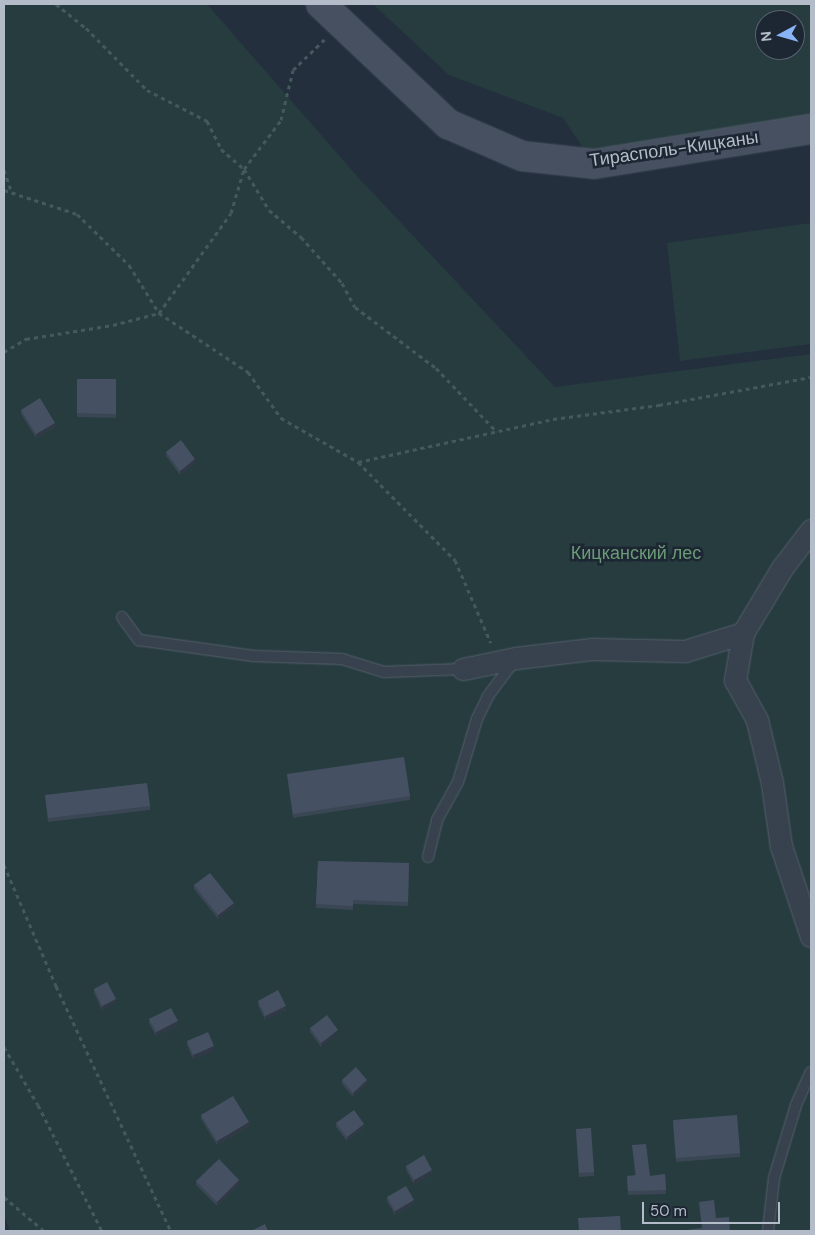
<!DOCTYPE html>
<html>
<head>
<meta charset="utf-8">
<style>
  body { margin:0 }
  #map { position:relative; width:815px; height:1235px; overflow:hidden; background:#242f3e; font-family:"DM Sans",sans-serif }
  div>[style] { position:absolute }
  .green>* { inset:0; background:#263c3f }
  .path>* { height:3px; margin-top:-1.5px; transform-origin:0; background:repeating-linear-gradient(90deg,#44595c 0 4px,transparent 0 8px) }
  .roads { filter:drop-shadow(0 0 1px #565f6c) drop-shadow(0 0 1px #565f6c) }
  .lane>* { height:10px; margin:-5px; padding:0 5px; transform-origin:5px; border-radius:5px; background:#38414e }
  .street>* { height:21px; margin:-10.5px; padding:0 10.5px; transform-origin:10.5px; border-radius:10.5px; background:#38414e }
  .secondary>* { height:28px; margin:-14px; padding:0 14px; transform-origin:14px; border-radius:14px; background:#465061 }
  .wall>* { inset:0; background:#3b4654 }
  .shaded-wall>* { inset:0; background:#303945 }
  .building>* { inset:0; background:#455162 }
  span { translate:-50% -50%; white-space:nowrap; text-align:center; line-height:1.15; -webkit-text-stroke:5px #1d2633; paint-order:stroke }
  .street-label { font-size:18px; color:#b4bcc9 }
  .park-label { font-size:18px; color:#6b9a76 }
  .frame { position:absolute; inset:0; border:5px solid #b4bcc9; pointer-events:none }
  .north { position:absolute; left:755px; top:10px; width:50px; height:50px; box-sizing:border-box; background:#1d2633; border:1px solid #59626f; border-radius:50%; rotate:264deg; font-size:14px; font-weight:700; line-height:20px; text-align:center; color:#b4bcc9 }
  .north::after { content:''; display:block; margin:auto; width:18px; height:22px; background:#8ab4f8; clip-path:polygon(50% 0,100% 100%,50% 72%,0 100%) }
  .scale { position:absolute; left:642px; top:1202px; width:138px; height:22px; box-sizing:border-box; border:2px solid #b4bcc9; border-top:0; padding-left:6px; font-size:15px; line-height:18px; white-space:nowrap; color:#b4bcc9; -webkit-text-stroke:4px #1d2633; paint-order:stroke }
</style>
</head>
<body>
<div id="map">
  <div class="green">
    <i style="clip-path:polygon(4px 4px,207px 4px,356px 175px,555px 387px,811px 354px,811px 1231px,10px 1231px,4px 1215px)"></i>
    <i style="clip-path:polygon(evenodd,373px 4px,811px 4px,811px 129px,594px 164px,563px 118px,449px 75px,373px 4px,765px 20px,795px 20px,795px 50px,765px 50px,765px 20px)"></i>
    <i style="clip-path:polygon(811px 223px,811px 344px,680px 361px,667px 243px)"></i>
  </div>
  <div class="path">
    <i style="left:56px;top:4px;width:38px;rotate:39deg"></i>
    <i style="left:86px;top:28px;width:87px;rotate:45.5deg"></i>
    <i style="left:147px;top:90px;width:68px;rotate:27.3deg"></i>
    <i style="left:207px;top:121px;width:31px;rotate:63deg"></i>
    <i style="left:221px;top:149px;width:30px;rotate:41deg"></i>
    <i style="left:244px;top:169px;width:48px;rotate:58.6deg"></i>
    <i style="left:269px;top:210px;width:42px;rotate:40.2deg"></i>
    <i style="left:301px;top:237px;width:62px;rotate:48.3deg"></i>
    <i style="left:342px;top:283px;width:27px;rotate:62deg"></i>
    <i style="left:355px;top:307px;width:101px;rotate:37deg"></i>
    <i style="left:436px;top:368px;width:88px;rotate:46.4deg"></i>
    <i style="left:4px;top:170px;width:24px;rotate:71deg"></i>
    <i style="left:4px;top:190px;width:77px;rotate:18.2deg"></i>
    <i style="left:77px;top:214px;width:73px;rotate:44.4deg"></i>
    <i style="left:129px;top:265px;width:57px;rotate:58deg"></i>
    <i style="left:159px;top:313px;width:123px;rotate:-54.2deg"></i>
    <i style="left:231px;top:213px;width:46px;rotate:-73.5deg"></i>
    <i style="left:244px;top:169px;width:61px;rotate:-52.9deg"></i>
    <i style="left:281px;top:120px;width:51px;rotate:-76.5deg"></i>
    <i style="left:293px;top:70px;width:45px;rotate:-44.1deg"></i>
    <i style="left:4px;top:352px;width:26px;rotate:-31deg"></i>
    <i style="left:26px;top:339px;width:88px;rotate:-9.1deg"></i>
    <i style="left:113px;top:325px;width:48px;rotate:-14.6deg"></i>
    <i style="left:159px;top:313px;width:107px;rotate:33.5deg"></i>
    <i style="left:248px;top:372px;width:57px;rotate:54.3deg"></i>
    <i style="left:281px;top:418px;width:89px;rotate:29.7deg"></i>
    <i style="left:358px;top:462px;width:138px;rotate:45.3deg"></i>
    <i style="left:455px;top:560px;width:90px;rotate:66.6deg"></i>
    <i style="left:358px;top:462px;width:200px;rotate:-12.4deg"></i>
    <i style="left:553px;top:419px;width:107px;rotate:-7.5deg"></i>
    <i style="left:659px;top:405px;width:155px;rotate:-10.4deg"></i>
    <i style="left:4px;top:865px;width:132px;rotate:66.7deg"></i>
    <i style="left:56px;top:986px;width:271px;rotate:64.9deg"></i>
    <i style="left:4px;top:1047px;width:67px;rotate:59.6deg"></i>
    <i style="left:38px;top:1105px;width:141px;rotate:63.1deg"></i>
    <i style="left:4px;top:1197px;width:52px;rotate:40.4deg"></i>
  </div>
  <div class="roads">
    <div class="lane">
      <i style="left:122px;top:617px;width:29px;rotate:54deg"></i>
      <i style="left:139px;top:640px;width:116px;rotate:7.9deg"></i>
      <i style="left:254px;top:656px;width:88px;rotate:2deg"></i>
      <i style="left:342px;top:659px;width:44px;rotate:17.2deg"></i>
      <i style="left:384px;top:672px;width:79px;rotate:-2.2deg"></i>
      <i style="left:428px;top:857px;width:38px;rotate:-76deg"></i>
      <i style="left:437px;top:820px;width:43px;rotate:-61.1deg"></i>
      <i style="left:458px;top:782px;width:66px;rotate:-73.2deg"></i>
      <i style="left:477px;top:719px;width:25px;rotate:-64deg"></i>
      <i style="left:488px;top:696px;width:44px;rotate:-53.4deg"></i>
      <i style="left:768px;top:1231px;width:53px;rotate:-83.5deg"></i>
      <i style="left:774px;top:1178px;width:76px;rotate:-73.2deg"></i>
      <i style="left:796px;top:1105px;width:36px;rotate:-66deg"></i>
    </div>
    <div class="street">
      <i style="left:811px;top:530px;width:48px;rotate:127.3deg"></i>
      <i style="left:782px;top:568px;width:76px;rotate:121deg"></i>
      <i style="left:743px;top:633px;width:48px;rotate:99.7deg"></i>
      <i style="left:735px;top:680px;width:46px;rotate:61.2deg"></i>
      <i style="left:757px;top:720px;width:65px;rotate:76.6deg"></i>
      <i style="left:772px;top:783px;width:64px;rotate:81.9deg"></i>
      <i style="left:781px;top:846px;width:95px;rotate:71.6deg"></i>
      <i style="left:463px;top:669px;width:54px;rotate:-11.7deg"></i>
      <i style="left:516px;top:658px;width:77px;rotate:-6.8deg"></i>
      <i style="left:592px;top:649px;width:93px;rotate:1.2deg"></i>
      <i style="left:685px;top:651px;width:61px;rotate:-17.2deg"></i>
    </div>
    <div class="secondary">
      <i style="left:321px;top:4px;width:175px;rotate:43.4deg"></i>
      <i style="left:448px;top:124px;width:81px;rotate:23.4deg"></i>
      <i style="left:522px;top:156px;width:72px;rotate:6.3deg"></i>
      <i style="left:594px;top:164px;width:220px;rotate:-9.2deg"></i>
    </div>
  </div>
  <div class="wall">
    <i style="clip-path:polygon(77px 379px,116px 379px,116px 418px,77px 417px)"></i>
    <i style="clip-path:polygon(21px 410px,55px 427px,36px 438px,21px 414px)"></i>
    <i style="clip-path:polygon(166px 452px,195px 464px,180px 475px,166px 456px)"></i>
    <i style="clip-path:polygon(287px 774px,410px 796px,410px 800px,293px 818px)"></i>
    <i style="clip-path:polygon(45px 795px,150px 806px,150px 810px,48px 822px)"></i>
    <i style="clip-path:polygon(318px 861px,409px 863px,408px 906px,353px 904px,353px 910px,316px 908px)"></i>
    <i style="clip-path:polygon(194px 885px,234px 907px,218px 919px,194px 889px)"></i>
    <i style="clip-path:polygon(94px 989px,116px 1003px,102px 1010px,94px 993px)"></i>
    <i style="clip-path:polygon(258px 1001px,286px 1010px,265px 1020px,258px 1005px)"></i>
    <i style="clip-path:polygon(149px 1019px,178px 1026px,156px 1036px,149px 1023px)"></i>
    <i style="clip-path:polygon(310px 1028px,338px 1034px,321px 1047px,310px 1032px)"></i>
    <i style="clip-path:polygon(187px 1041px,214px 1051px,193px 1059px,187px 1045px)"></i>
    <i style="clip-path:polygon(342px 1080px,367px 1084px,353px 1097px,342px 1084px)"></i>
    <i style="clip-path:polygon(201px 1115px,249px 1126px,217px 1145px,201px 1119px)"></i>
    <i style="clip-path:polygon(336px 1123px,364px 1128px,347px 1141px,336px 1127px)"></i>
    <i style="clip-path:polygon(673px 1124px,740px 1153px,740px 1157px,676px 1162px)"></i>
    <i style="clip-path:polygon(576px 1133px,594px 1172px,594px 1176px,579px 1177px)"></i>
    <i style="clip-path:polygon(632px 1145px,650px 1176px,665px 1174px,666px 1194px,628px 1195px,627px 1180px,635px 1175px)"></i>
    <i style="clip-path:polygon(406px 1166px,432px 1174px,414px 1184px,406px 1170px)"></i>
    <i style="clip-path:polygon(196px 1181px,239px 1184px,217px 1206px,196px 1185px)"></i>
    <i style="clip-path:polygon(387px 1197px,414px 1204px,395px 1215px,387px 1201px)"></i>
  </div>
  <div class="shaded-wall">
    <i style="clip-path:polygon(55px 423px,55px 427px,36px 438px,36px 434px)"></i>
    <i style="clip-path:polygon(195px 459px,195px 464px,180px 475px,180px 471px)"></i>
    <i style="clip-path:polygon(234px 903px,234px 907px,218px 919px,218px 915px)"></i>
    <i style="clip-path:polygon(116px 999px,116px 1003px,102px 1010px,102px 1006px)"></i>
    <i style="clip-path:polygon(286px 1006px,286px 1010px,265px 1020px,265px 1016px)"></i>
    <i style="clip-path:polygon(178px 1021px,178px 1026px,156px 1036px,156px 1032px)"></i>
    <i style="clip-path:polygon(338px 1030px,338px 1034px,321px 1047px,321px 1043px)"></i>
    <i style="clip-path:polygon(214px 1046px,214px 1051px,193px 1059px,193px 1055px)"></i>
    <i style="clip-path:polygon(367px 1080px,367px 1084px,353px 1097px,353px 1093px)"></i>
    <i style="clip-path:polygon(249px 1122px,249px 1126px,217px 1145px,217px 1141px)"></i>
    <i style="clip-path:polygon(364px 1124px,364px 1128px,347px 1141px,347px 1137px)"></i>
    <i style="clip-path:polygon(432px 1170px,432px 1174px,414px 1184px,414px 1180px)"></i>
    <i style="clip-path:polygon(239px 1180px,239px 1184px,217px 1206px,217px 1202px)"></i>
    <i style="clip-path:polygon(414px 1200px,414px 1204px,395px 1215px,395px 1211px)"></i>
  </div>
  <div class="building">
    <i style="clip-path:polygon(77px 379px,116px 379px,116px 414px,77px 413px)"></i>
    <i style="clip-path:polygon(40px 398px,55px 423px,36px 434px,21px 410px)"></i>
    <i style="clip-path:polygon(181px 440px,195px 459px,180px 471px,166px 452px)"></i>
    <i style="clip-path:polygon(404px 757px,410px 796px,293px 814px,287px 774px)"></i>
    <i style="clip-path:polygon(147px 783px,150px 806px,48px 818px,45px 795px)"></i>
    <i style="clip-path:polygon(318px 861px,409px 863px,408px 902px,353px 900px,353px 906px,316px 904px)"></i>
    <i style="clip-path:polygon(210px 873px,234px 903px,218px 915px,194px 885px)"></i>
    <i style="clip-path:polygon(107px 982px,116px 999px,102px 1006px,94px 989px)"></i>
    <i style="clip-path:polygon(278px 990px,286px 1006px,265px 1016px,258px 1001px)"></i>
    <i style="clip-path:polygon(171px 1008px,178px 1021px,156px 1032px,149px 1019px)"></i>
    <i style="clip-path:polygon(327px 1015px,338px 1030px,321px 1043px,310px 1028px)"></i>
    <i style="clip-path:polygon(208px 1032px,214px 1046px,193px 1055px,187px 1041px)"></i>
    <i style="clip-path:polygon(356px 1067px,367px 1080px,353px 1093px,342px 1080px)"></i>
    <i style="clip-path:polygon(233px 1096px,249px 1122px,217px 1141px,201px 1115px)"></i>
    <i style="clip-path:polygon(354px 1110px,364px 1124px,347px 1137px,336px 1123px)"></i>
    <i style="clip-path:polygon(737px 1115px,740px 1153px,676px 1158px,673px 1120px)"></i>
    <i style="clip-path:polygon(591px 1128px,594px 1172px,579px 1173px,576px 1129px)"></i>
    <i style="clip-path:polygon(646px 1144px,650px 1176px,665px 1174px,666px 1190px,628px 1191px,627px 1176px,636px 1175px,632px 1145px)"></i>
    <i style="clip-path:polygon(424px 1155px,432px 1170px,414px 1180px,406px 1166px)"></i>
    <i style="clip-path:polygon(219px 1159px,239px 1180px,217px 1202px,196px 1181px)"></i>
    <i style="clip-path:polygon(406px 1186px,414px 1200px,395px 1211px,387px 1197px)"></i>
    <i style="clip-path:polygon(714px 1200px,716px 1218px,729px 1217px,730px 1231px,686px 1231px,686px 1230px,702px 1228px,699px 1202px)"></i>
    <i style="clip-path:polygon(620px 1216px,621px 1231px,579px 1231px,578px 1218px)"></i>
    <i style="clip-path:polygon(265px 1224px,268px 1231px,251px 1231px)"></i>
  </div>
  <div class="street-label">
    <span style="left:674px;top:149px;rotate:-8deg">Тирасполь-Кицканы</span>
  </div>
  <div class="park-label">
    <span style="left:636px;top:553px">Кицканский лес</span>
  </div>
  <div class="frame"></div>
  <div class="north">N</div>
  <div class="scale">50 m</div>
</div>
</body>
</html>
